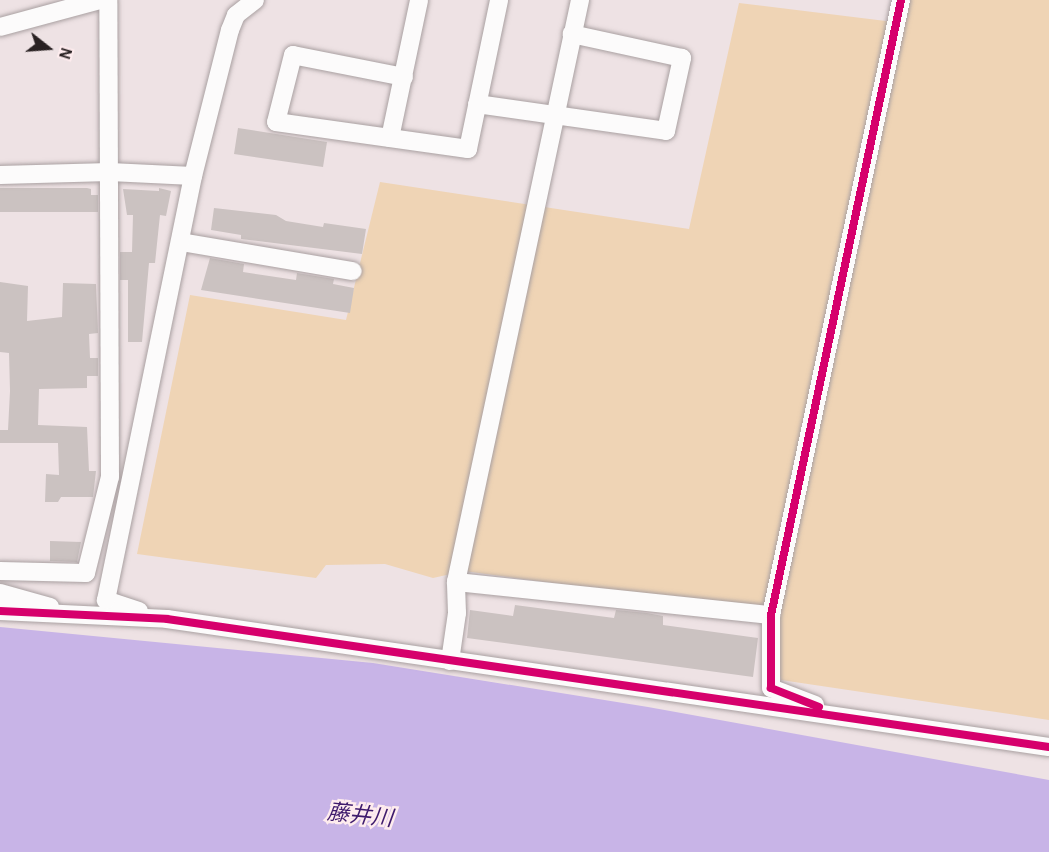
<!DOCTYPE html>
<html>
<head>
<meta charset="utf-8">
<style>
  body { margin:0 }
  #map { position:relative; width:1049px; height:852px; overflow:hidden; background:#eee2e4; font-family:"Alegreya Sans","Noto Sans JP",sans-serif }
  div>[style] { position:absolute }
  .green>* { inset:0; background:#efd4b5 }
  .water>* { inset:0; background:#c8b4e7 }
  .building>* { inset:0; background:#cbc2c1 }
  .roads { filter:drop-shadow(0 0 2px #a9a0a1) drop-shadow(0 0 2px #a9a0a1) }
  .minor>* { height:18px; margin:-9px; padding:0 9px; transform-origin:9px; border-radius:9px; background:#fcfbfb }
  .cycleway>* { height:8px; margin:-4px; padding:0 4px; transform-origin:4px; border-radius:4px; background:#d6006c }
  span { translate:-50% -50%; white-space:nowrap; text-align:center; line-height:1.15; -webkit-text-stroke:5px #feecee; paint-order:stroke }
  .water-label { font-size:22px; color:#3f1b6d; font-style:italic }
  .north { position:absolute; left:18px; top:18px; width:60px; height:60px; -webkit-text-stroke:4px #feecee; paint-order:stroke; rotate:107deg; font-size:16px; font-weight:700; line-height:24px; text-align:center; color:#292122 }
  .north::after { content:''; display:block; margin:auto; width:21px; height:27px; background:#292122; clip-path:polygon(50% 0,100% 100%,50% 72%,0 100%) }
</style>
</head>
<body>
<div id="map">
  <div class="green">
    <i style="clip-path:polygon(907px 0,1049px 0,1049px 720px,781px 680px,774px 649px,775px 613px,464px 571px,433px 578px,385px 564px,326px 565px,316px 578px,137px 554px,190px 295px,346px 320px,380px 182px,689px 229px,739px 3px,902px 23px)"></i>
  </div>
  <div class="water">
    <i style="clip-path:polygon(0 627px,373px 663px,648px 707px,1049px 780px,1049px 852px,0 852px)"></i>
  </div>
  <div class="building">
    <i style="clip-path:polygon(238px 128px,327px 142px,323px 167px,234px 154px)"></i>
    <i style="clip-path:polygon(0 188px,87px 188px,91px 189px,91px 195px,98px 195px,98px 212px,0 212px)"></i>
    <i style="clip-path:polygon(159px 188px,171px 191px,166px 216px,160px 215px,155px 263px,149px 263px,142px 342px,128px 342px,128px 280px,120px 280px,120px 252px,132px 252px,133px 215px,127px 215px,123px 189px,159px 191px)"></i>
    <i style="clip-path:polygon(214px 208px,276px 215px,286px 221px,323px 227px,324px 223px,366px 229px,362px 254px,241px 239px,241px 235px,211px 230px)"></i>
    <i style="clip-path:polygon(210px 258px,244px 264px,243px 272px,296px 280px,297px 273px,334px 279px,333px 284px,354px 288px,350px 313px,201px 290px)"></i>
    <i style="clip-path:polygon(0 282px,28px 286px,27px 321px,62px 317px,63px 283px,96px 284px,98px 333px,89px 334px,90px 358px,98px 358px,98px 376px,87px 376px,87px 388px,39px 389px,38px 425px,87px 427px,89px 471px,96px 471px,93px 497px,61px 497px,58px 502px,45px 502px,46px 474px,59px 475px,58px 443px,0 443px,0 430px,8px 430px,10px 391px,9px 353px,0 352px)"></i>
    <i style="clip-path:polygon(50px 541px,81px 542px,77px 562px,50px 561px)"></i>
    <i style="clip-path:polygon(515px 605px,614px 618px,616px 610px,647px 613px,663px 616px,663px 625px,758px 638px,753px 677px,467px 638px,470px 610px,513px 616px)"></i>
  </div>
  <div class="roads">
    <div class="minor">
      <i style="left:0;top:27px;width:104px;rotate:-15.1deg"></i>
      <i style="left:404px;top:77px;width:113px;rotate:-168.8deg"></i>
      <i style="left:293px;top:55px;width:69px;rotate:104.2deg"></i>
      <i style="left:276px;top:122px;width:194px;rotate:8deg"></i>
      <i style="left:468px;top:149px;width:152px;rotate:-78.2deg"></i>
      <i style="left:477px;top:104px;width:191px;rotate:8.1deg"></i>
      <i style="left:666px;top:131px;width:75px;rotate:-77.6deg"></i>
      <i style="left:682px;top:58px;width:113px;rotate:-167.7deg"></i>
      <i style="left:390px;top:138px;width:141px;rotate:-78.1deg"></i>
      <i style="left:0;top:175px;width:110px;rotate:-1.6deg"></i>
      <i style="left:110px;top:172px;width:83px;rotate:2.8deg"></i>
      <i style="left:181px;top:242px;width:174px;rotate:9.6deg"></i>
      <i style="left:0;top:571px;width:86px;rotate:1.3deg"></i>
      <i style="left:86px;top:573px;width:99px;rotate:-76deg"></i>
      <i style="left:110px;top:477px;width:477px;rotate:-90.2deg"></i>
      <i style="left:456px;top:582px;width:317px;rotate:6deg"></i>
      <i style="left:0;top:593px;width:52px;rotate:15.6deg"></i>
      <i style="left:0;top:611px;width:167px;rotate:2.7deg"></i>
      <i style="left:167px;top:619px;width:891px;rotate:8.26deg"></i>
      <i style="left:139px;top:611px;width:35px;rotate:-162deg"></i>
      <i style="left:106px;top:600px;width:433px;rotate:-78.4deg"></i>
      <i style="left:193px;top:176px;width:151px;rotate:-75.8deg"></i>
      <i style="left:230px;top:30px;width:16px;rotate:-68deg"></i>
      <i style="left:236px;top:15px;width:24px;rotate:-38deg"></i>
      <i style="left:450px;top:661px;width:49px;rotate:-81.7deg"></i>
      <i style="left:457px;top:613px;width:31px;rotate:-92deg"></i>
      <i style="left:456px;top:582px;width:595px;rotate:-77.97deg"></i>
      <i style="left:815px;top:705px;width:47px;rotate:-158.9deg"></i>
      <i style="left:771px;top:688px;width:73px;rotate:-90deg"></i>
      <i style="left:771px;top:615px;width:629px;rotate:-78.06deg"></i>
    </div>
  </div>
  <div class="cycleway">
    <i style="left:0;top:611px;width:167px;rotate:2.7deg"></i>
    <i style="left:167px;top:619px;width:891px;rotate:8.26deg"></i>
    <i style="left:819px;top:707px;width:52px;rotate:-158.4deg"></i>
    <i style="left:771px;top:688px;width:73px;rotate:-90deg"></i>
    <i style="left:771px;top:615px;width:629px;rotate:-78.06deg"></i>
  </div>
  <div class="water-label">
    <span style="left:360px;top:816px;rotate:6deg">藤井川</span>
  </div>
  <div class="north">N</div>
</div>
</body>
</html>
